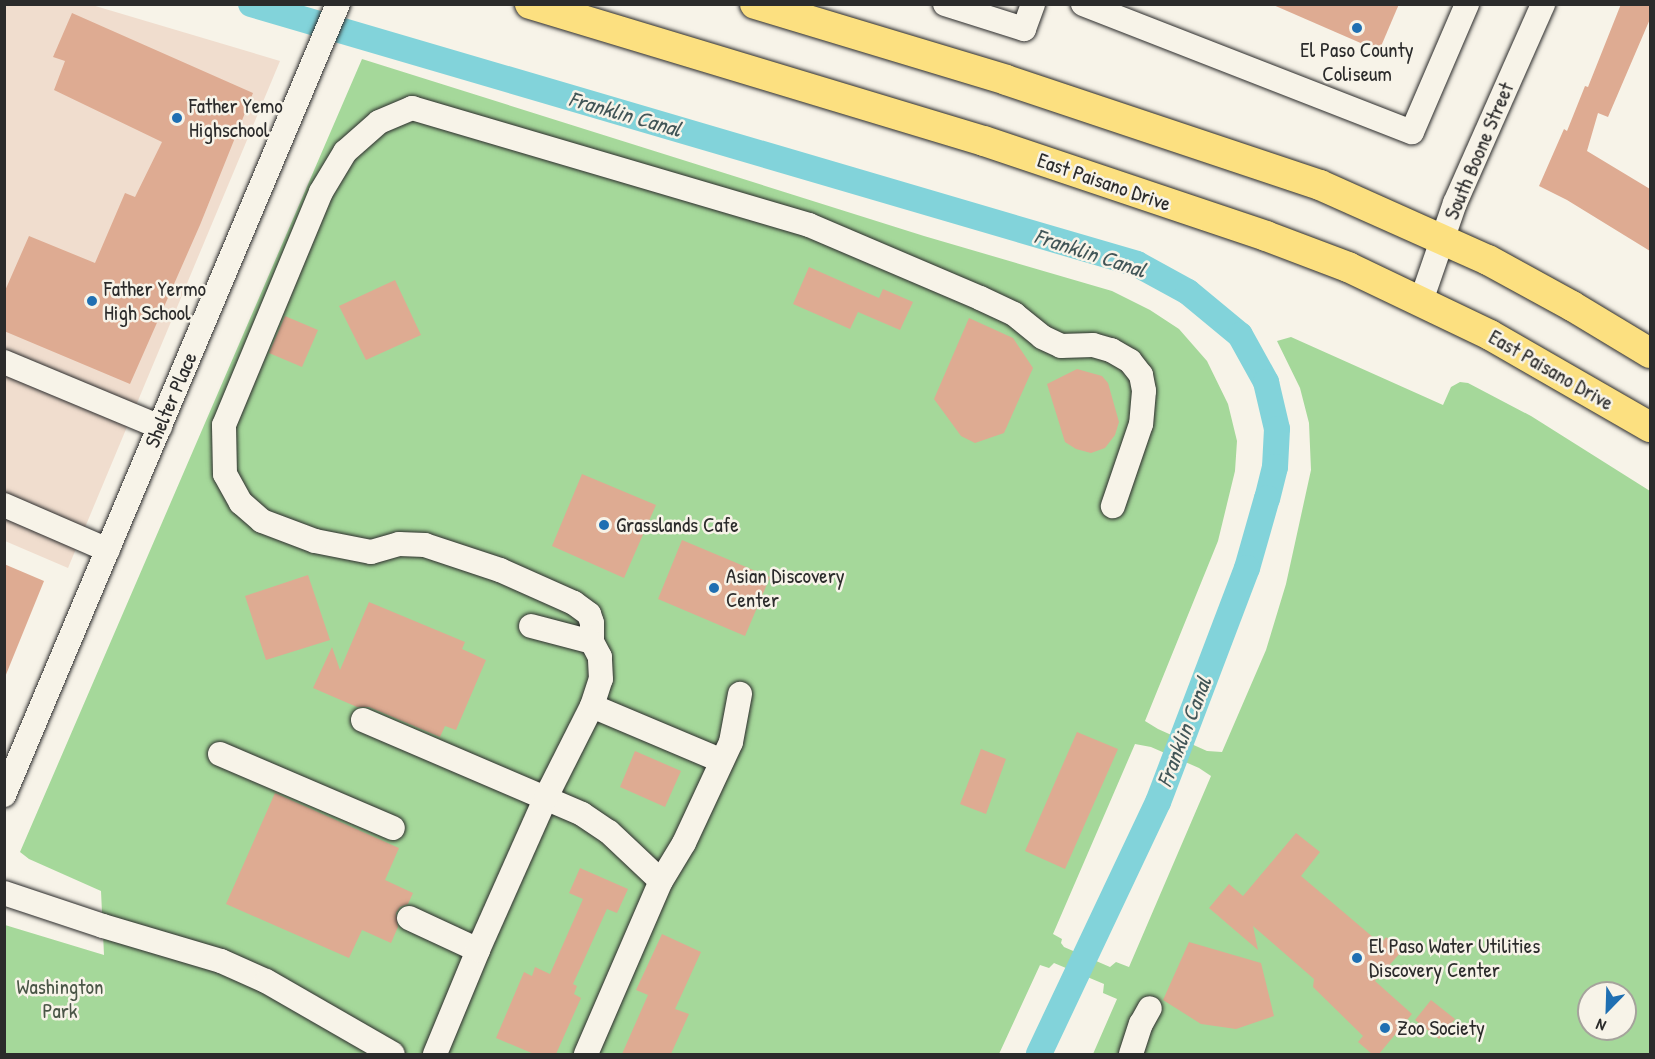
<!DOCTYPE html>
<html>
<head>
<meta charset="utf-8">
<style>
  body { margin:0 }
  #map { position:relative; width:1655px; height:1059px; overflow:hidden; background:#f7f3e8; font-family:"Patrick Hand",sans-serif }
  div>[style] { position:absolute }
  .built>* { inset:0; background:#f0ddce }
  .green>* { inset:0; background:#a5d89a }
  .canal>* { height:26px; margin:-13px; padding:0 13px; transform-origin:13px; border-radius:13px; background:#82d3da }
  .building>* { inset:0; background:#deab92 }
  .roads { filter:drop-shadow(0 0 2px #2b2b2b) drop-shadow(0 0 2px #2b2b2b) }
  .minor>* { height:24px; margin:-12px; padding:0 12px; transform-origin:12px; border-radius:12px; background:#f7f3e8 }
  .major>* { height:30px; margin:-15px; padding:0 15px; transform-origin:15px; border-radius:15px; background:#fce080 }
  .dots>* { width:16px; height:16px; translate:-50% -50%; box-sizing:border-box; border:3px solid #f7f3e8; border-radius:50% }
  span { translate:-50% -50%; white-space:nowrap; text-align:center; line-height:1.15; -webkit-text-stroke:5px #f7f3e8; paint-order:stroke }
  .poi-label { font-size:21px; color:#2b2b2b }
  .left { translate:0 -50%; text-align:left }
  .street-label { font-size:21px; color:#2b2b2b }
  .park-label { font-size:21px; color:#4a5647 }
  .water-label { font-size:22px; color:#415557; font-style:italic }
  .frame { position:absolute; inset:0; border:6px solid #2b2b2b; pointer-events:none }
  .north { position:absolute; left:1577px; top:981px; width:60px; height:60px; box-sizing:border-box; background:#f7f3e8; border:2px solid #a5a39c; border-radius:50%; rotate:203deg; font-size:16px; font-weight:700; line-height:24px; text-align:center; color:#2b2b2b }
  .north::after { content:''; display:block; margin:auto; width:21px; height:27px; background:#1f6fb2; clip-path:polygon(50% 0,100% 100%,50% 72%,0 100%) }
</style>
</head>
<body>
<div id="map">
  <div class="built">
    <i style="clip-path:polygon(4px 5px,92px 5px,280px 61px,68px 568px,5px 541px)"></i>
  </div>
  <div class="green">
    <i style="clip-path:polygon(evenodd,362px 59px,924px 236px,1112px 291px,1150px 310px,1179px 329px,1207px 361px,1228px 404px,1237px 441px,1235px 471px,1218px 541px,1145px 721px,1158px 729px,1207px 751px,1222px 752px,1266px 650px,1286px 584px,1311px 470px,1309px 423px,1300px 388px,1277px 341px,1291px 337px,1443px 405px,1451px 387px,1460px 382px,1468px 383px,1531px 416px,1650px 491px,1650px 1054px,1093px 1054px,1117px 999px,1103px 993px,1104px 984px,1054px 963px,1049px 968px,1040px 965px,999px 1054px,5px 1054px,5px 925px,104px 955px,101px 891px,29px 859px,20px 852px,362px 59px,1135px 744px,1151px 747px,1199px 768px,1211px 776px,1129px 967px,1116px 962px,1110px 967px,1064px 947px,1061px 943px,1062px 939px,1053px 934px,1135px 744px,362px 59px,1589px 993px,1625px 993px,1625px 1029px,1589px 1029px,1589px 993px)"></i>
  </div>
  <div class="canal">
    <i style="left:251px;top:4px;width:923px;rotate:16.35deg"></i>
    <i style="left:1137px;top:264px;width:58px;rotate:28.8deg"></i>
    <i style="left:1188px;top:292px;width:67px;rotate:39.6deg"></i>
    <i style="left:1240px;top:335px;width:54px;rotate:61deg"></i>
    <i style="left:1266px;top:382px;width:48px;rotate:76.8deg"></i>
    <i style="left:1277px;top:429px;width:38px;rotate:93deg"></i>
    <i style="left:1275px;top:467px;width:32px;rotate:104deg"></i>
    <i style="left:1267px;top:498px;width:73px;rotate:105.9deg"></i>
    <i style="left:1247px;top:568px;width:250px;rotate:110.8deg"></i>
    <i style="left:1158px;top:802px;width:279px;rotate:115.3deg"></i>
  </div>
  <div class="building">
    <i style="clip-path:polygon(1271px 4px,1399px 4px,1379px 51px)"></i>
    <i style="clip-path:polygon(1621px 4px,1650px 4px,1650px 19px,1608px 117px,1598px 113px,1587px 151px,1650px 189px,1650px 251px,1567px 200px,1539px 186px,1564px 129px,1567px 131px,1585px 86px,1588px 87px)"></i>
    <i style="clip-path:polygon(72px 13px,253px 93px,200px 225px,130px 384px,4px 331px,4px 293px,29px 236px,95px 263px,125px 193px,135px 197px,162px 142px,54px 90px,65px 61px,53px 57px)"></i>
    <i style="clip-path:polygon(809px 267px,879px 298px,883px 289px,913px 302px,900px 330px,858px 312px,850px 329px,793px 304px)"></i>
    <i style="clip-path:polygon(395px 280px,421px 335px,366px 360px,339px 306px)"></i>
    <i style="clip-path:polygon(285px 316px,318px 330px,302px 367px,269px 353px)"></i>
    <i style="clip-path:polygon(969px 318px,1013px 338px,1033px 368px,1004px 433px,975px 443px,961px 436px,934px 399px)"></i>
    <i style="clip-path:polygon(1077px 369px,1102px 376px,1108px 383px,1119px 422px,1115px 435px,1105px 448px,1091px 453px,1076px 449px,1065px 442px,1047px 384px)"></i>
    <i style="clip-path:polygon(582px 474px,656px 505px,624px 578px,552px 546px)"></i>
    <i style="clip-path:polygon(682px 540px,770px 577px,745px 636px,658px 599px)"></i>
    <i style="clip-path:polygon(4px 564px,44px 581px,5px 677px,4px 677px)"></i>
    <i style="clip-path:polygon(308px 575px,330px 640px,266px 660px,245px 596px)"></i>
    <i style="clip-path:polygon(369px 602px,465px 642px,462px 649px,486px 660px,456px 730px,445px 726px,440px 737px,369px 707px,357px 707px,313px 688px,332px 647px,340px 670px)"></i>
    <i style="clip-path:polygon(1077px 732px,1118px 749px,1065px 869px,1025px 851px)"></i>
    <i style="clip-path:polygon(981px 749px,1006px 759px,986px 814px,960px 804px)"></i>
    <i style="clip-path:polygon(635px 751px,681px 771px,665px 807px,620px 787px)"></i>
    <i style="clip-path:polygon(275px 793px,399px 848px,385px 880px,413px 893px,408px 904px,400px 907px,396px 913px,398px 927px,391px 943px,362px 930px,349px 958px,226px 904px)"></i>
    <i style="clip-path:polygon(1296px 833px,1320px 852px,1301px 876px,1381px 944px,1386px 937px,1402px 951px,1375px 981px,1412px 1014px,1379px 1054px,1372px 1054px,1358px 1042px,1363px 1036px,1313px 987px,1314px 979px,1253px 926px,1258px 950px,1209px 908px,1229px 884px,1243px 896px)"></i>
    <i style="clip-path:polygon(580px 868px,628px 889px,617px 913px,607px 909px,573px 984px,577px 986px,574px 994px,581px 998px,556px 1054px,534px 1054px,496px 1038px,524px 972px,532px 976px,535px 967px,550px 974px,583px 899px,569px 893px)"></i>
    <i style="clip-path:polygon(662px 934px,701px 952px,675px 1009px,689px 1014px,671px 1054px,622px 1054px,648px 995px,636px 990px)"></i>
    <i style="clip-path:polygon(1189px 942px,1261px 963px,1274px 1016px,1236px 1029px,1201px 1024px,1163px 1000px)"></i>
    <i style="clip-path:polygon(1431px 1000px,1455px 1019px,1439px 1039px,1415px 1020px)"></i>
  </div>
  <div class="roads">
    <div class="minor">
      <i style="left:945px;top:4px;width:83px;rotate:17.6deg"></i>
      <i style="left:1024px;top:29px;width:27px;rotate:-70deg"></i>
      <i style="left:1083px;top:4px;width:353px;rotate:21.3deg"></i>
      <i style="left:1412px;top:132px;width:139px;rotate:-66.7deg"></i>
      <i style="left:1421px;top:301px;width:104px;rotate:-70.9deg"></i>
      <i style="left:1455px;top:203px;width:218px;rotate:-66.1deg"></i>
      <i style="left:4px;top:362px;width:169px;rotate:22.6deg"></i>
      <i style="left:4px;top:505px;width:113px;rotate:23.4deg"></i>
      <i style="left:592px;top:642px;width:19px;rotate:-90deg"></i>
      <i style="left:592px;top:623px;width:9px;rotate:-108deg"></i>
      <i style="left:589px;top:614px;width:19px;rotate:-144deg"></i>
      <i style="left:574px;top:603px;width:81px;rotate:-156deg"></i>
      <i style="left:500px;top:570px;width:79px;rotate:-161.6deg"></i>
      <i style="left:425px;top:545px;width:26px;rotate:-178deg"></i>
      <i style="left:399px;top:544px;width:29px;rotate:164deg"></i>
      <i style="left:371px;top:552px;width:57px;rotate:-168.9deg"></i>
      <i style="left:315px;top:541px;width:57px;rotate:-159.3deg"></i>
      <i style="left:262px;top:521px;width:28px;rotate:-139deg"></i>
      <i style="left:241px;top:503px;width:33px;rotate:-119deg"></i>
      <i style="left:225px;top:474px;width:49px;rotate:-91.2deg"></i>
      <i style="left:224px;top:425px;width:252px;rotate:-67.4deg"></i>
      <i style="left:321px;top:192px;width:47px;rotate:-59deg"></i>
      <i style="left:345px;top:152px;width:45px;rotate:-41.4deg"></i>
      <i style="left:379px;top:122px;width:36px;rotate:-23deg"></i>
      <i style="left:412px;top:108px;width:414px;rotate:16.4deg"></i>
      <i style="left:809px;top:225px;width:186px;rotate:23.1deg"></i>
      <i style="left:980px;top:298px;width:38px;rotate:25deg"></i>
      <i style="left:1014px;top:314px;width:36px;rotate:39deg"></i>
      <i style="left:1042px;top:337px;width:21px;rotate:25deg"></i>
      <i style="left:1061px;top:346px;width:32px;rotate:-2deg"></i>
      <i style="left:1093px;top:345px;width:19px;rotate:16deg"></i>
      <i style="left:1111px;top:350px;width:22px;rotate:30deg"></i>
      <i style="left:1130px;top:361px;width:18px;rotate:52deg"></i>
      <i style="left:1141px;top:375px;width:16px;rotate:79deg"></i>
      <i style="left:1144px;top:391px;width:33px;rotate:95deg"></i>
      <i style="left:1141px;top:424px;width:87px;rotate:108.9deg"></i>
      <i style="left:592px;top:706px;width:141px;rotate:22.9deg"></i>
      <i style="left:363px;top:720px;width:238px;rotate:23.2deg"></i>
      <i style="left:582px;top:814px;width:32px;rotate:34deg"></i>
      <i style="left:609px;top:832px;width:71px;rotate:43.3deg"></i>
      <i style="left:220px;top:754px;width:188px;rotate:23.2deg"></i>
      <i style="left:4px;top:795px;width:859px;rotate:-67.11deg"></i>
      <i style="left:4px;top:893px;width:104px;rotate:18.4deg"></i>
      <i style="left:103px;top:926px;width:123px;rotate:16.5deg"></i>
      <i style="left:221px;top:961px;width:49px;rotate:24deg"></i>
      <i style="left:266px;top:981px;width:146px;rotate:29.9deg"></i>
      <i style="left:409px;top:918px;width:76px;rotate:24.9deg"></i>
      <i style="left:435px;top:1054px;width:113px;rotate:-67.5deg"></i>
      <i style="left:478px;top:950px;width:167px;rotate:-66deg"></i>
      <i style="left:546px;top:797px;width:102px;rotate:-63.2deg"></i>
      <i style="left:592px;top:706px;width:28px;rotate:-72deg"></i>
      <i style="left:601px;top:679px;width:22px;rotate:-93deg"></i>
      <i style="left:600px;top:657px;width:17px;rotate:-118deg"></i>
      <i style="left:592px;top:642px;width:63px;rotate:-165.3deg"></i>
      <i style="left:586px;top:1054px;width:189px;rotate:-66.6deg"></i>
      <i style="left:661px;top:881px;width:44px;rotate:-58.8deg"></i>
      <i style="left:684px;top:843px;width:111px;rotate:-65deg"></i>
      <i style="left:731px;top:742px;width:49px;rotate:-79.4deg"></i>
      <i style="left:1131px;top:1054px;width:32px;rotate:-72deg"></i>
      <i style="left:1141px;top:1024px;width:18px;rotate:-61deg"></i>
    </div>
    <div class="major">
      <i style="left:530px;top:4px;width:474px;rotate:16.8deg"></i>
      <i style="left:984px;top:141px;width:298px;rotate:18.6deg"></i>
      <i style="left:1266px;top:236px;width:88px;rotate:20.7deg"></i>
      <i style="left:1348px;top:267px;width:157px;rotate:25.6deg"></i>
      <i style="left:1490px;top:335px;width:185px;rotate:29.9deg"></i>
      <i style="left:755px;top:4px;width:262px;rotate:16.8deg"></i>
      <i style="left:1006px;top:80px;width:331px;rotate:18.5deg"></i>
      <i style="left:1320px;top:185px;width:184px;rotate:24.1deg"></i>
      <i style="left:1488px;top:260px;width:96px;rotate:28.7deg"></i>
      <i style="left:1572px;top:306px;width:91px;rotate:31.1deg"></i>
    </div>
  </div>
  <div class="dots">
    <i style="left:1357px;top:28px;background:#1f6fb2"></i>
    <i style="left:177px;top:118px;background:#1f6fb2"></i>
    <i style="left:92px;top:301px;background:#1f6fb2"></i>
    <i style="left:604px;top:525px;background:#1f6fb2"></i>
    <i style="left:714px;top:588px;background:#1f6fb2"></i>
    <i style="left:1357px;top:958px;background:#1f6fb2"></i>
    <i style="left:1385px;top:1028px;background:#1f6fb2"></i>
  </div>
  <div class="poi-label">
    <span style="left:1357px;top:62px">El Paso County<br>Coliseum</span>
    <span class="left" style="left:189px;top:118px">Father Yemo<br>Highschool</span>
    <span class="left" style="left:104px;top:301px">Father Yermo<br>High School</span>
    <span class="left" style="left:616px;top:525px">Grasslands Cafe</span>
    <span class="left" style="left:726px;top:588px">Asian Discovery<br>Center</span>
    <span class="left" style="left:1369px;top:958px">El Paso Water Utilities<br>Discovery Center</span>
    <span class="left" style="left:1397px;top:1028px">Zoo Society</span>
  </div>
  <div class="street-label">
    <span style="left:1479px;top:151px;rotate:-67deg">South Boone Street</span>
    <span style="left:1104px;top:182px;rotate:19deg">East Paisano Drive</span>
    <span style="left:1551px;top:370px;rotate:30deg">East Paisano Drive</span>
    <span style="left:171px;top:400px;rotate:-67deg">Shelter Place</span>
  </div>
  <div class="park-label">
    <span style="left:60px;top:999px">Washington<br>Park</span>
  </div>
  <div class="water-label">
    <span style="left:625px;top:114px;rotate:16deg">Franklin Canal</span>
    <span style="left:1090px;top:253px;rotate:18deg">Franklin Canal</span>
    <span style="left:1184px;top:732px;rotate:-69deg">Franklin Canal</span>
  </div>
  <div class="frame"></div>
  <div class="north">N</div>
</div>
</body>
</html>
